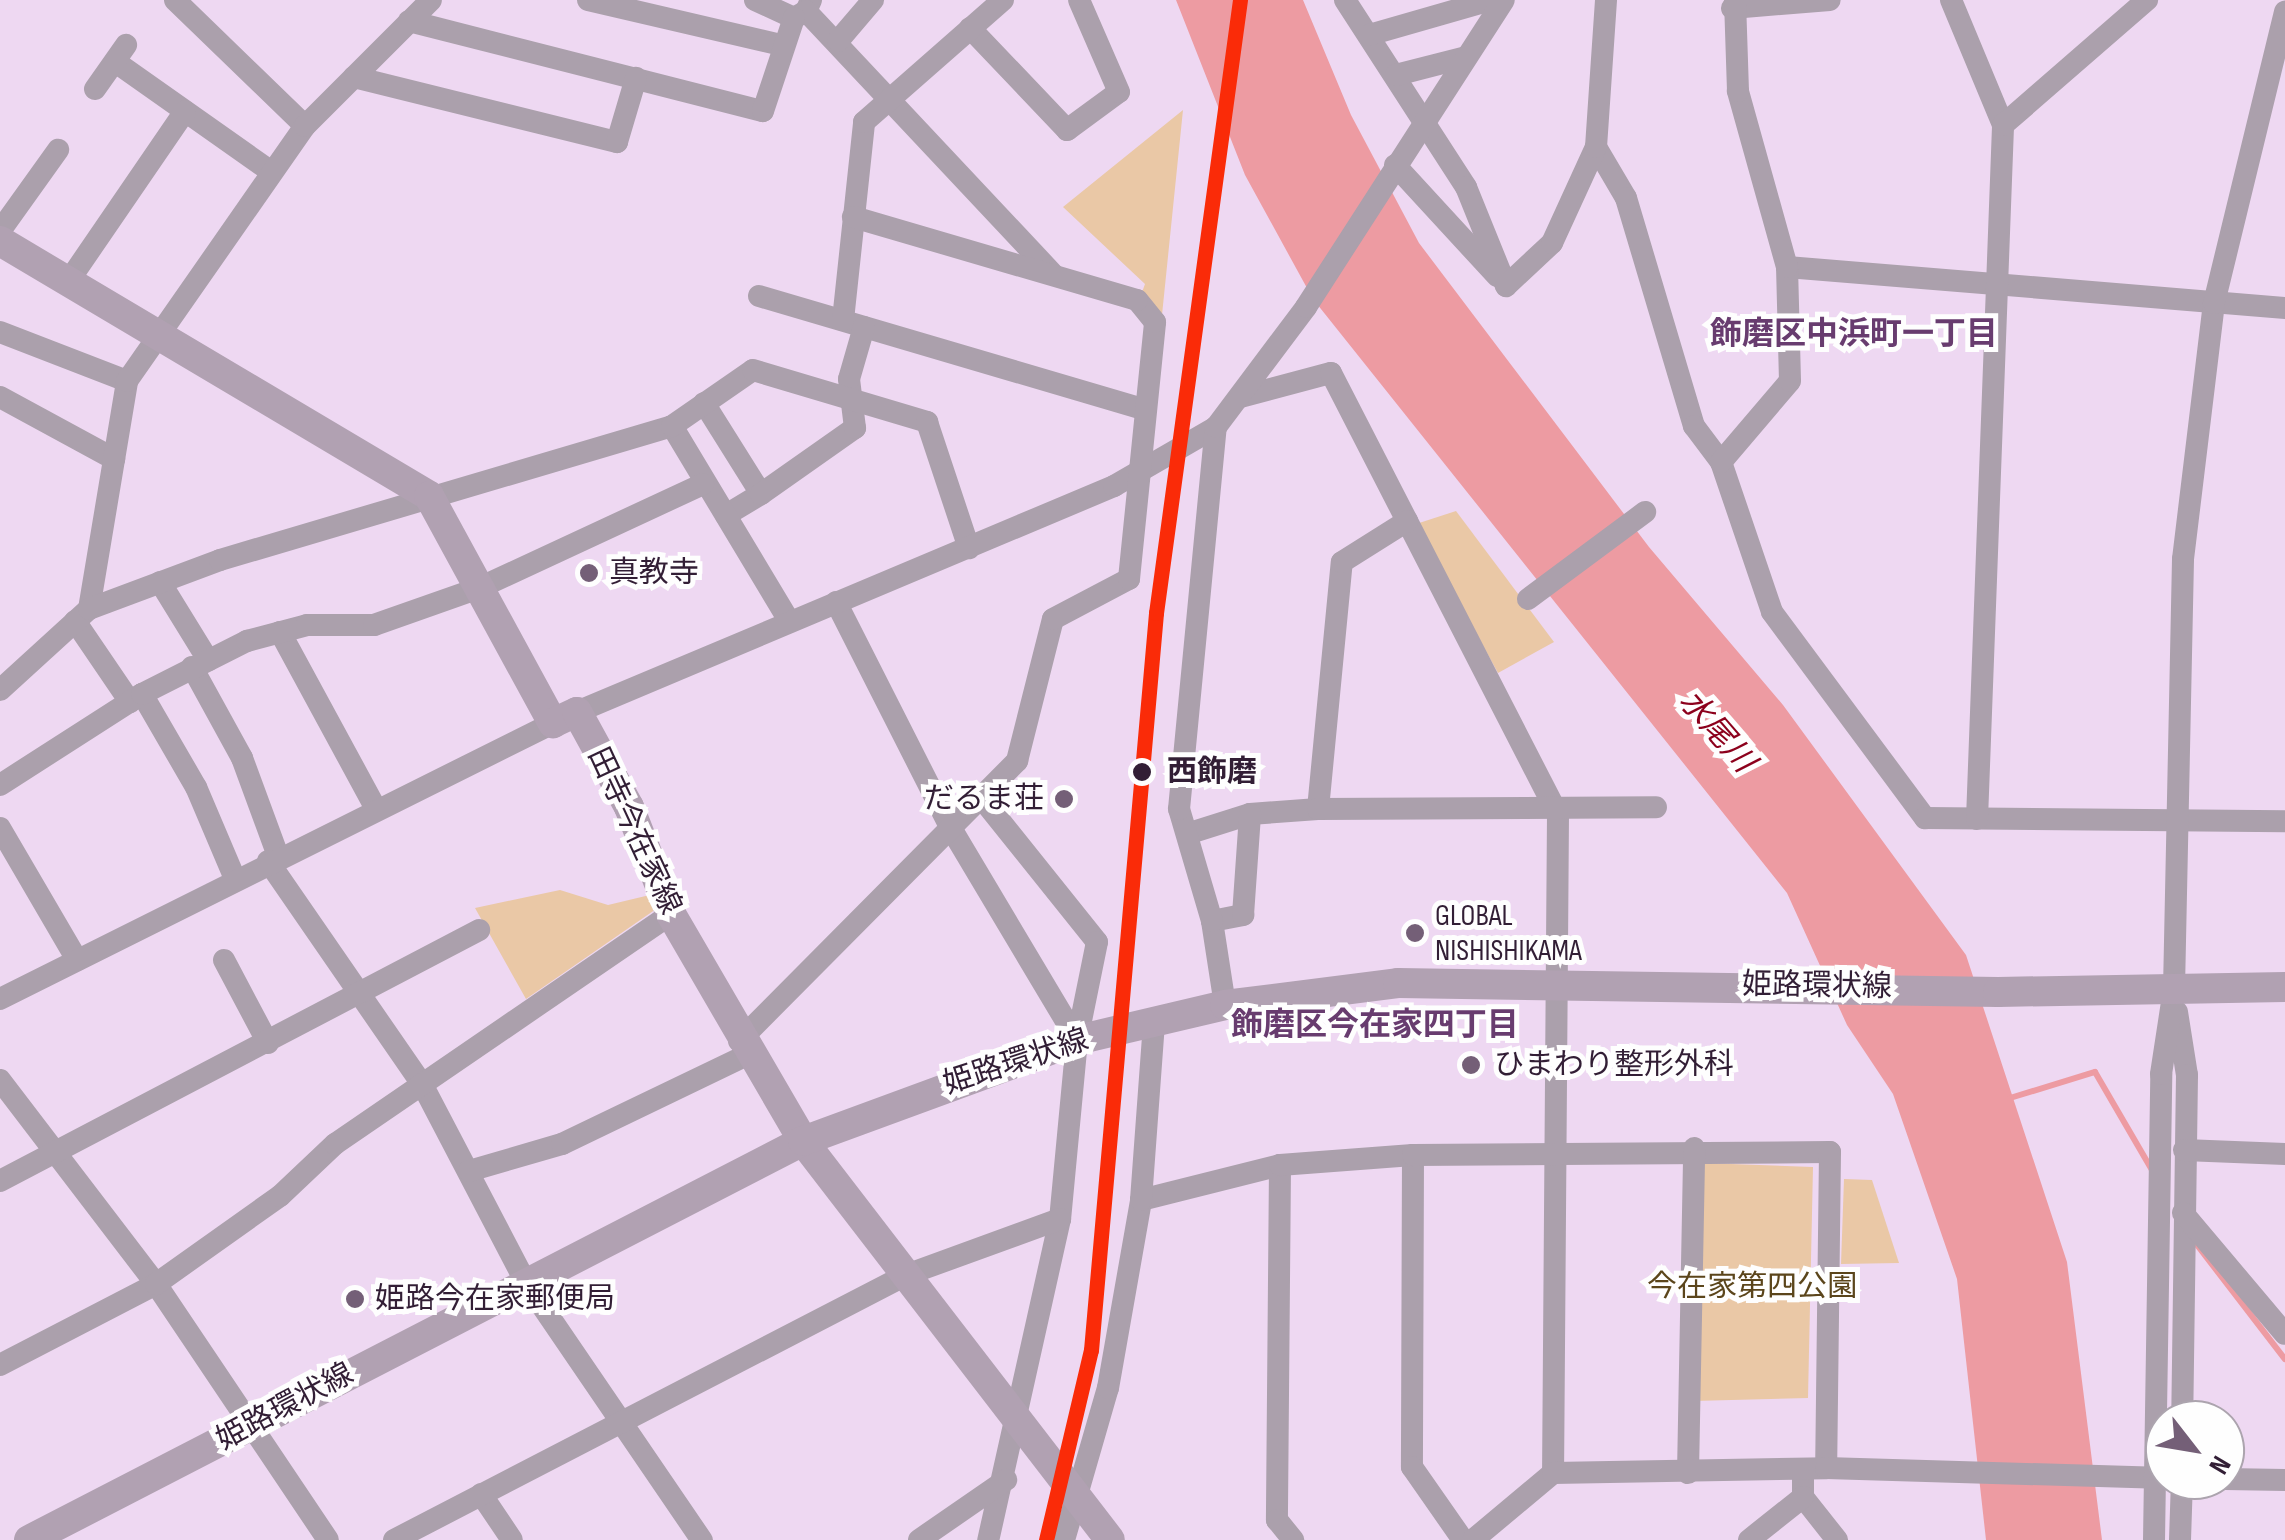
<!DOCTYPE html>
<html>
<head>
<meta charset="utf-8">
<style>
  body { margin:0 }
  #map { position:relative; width:2285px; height:1540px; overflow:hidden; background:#eed8f2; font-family:"Sofia Sans Condensed","Noto Sans JP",sans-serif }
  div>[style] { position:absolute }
  .green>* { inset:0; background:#eac8a6 }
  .water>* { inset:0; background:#ed9ba2 }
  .stream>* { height:6px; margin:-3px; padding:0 3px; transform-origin:3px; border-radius:3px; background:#ed9ba2 }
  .minor>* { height:22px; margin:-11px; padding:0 11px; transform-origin:11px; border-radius:11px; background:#aba0ac }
  .major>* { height:30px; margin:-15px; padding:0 15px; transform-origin:15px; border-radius:15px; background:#b1a1b2 }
  .rail-1>* { height:15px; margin:-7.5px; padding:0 7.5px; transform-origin:7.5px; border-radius:7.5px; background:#fa2b08 }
  .dots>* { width:28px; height:28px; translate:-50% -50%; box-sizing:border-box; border:5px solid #fefefe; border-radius:50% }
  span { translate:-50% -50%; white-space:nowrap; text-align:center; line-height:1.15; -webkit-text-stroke:10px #fefefe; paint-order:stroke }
  .poi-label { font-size:30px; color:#321e35 }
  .left { translate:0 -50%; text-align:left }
  .right { translate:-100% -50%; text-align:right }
  .stop-label { font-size:30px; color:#321e35; font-weight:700 }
  .street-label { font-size:30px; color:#321e35 }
  .park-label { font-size:30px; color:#5b451b }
  .neighbourhood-label { font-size:32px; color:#683c6f; font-weight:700 }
  .water-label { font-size:32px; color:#8c001c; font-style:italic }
  .north { position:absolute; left:2145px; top:1400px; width:100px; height:100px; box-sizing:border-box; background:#fefefe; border:2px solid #aca4ae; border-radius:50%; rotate:121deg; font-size:28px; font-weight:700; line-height:40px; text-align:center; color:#321e35 }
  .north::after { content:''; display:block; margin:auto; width:35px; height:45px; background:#745f77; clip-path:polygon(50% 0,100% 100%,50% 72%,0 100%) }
</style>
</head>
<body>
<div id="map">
  <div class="green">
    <i style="clip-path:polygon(1183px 110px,1162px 315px,1141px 295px,1145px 284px,1063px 207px)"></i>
    <i style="clip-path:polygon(1456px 511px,1554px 642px,1498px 673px,1416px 524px)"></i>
    <i style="clip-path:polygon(560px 890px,608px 905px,654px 894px,659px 907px,526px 999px,475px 908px)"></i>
    <i style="clip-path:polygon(1703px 1163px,1813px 1167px,1808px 1398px,1693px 1401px)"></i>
    <i style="clip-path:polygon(1844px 1179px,1872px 1180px,1899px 1263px,1841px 1264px)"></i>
  </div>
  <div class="water">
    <i style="clip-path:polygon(1176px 0,1303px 0,1351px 115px,1419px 243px,1649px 547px,1783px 705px,1966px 955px,2067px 1262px,2102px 1540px,1986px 1540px,1957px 1279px,1893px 1094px,1847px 1025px,1787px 893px,1313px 299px,1245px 175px)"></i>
  </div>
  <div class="stream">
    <i style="left:2010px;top:1098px;width:89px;rotate:-17deg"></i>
    <i style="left:2095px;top:1072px;width:113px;rotate:59.8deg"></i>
    <i style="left:2194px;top:1241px;width:149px;rotate:52.4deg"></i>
  </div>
  <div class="minor">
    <i style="left:175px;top:0;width:181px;rotate:44.1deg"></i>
    <i style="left:588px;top:0;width:199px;rotate:13.1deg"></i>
    <i style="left:755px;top:0;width:43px;rotate:24.8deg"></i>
    <i style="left:794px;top:18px;width:14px;rotate:-30deg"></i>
    <i style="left:811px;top:0;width:12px;rotate:114deg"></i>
    <i style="left:806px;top:11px;width:361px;rotate:46.8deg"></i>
    <i style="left:1345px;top:0;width:223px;rotate:57.1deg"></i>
    <i style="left:1466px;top:187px;width:107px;rotate:68deg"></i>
    <i style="left:1951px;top:0;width:135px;rotate:67.4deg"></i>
    <i style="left:1732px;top:8px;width:98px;rotate:-4.7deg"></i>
    <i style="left:409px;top:21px;width:365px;rotate:14.3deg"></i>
    <i style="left:763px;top:111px;width:98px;rotate:-71.6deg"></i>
    <i style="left:970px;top:28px;width:141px;rotate:46.4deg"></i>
    <i style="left:1067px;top:130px;width:64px;rotate:-36.2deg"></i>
    <i style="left:1119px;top:92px;width:100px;rotate:-113.5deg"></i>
    <i style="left:1369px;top:35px;width:127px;rotate:-16deg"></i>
    <i style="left:838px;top:41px;width:54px;rotate:-49.5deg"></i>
    <i style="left:117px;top:63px;width:187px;rotate:35.2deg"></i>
    <i style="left:1396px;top:75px;width:72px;rotate:-14.4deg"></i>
    <i style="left:354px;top:77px;width:271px;rotate:13.9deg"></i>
    <i style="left:617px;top:142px;width:67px;rotate:-73.5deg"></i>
    <i style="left:95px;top:89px;width:54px;rotate:-54.8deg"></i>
    <i style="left:1596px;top:147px;width:59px;rotate:59.5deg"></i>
    <i style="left:1626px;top:198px;width:238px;rotate:73.4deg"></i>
    <i style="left:1694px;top:426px;width:45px;rotate:53.1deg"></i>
    <i style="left:1721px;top:462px;width:158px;rotate:71.2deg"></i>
    <i style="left:1772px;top:612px;width:257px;rotate:53.4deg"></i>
    <i style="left:1925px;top:818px;width:360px;rotate:0.5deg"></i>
    <i style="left:1395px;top:165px;width:151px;rotate:47.4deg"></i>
    <i style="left:0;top:231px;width:100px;rotate:-54.4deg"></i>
    <i style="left:1787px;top:267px;width:500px;rotate:4.7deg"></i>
    <i style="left:68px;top:282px;width:207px;rotate:-55.6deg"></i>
    <i style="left:1506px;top:286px;width:63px;rotate:-43.1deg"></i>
    <i style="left:1552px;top:243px;width:106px;rotate:-65.4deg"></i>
    <i style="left:1596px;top:147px;width:147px;rotate:-86.1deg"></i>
    <i style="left:759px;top:296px;width:401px;rotate:16.4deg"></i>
    <i style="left:843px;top:320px;width:199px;rotate:-83.9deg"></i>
    <i style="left:864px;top:122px;width:185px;rotate:-41.3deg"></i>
    <i style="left:0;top:332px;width:136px;rotate:21.1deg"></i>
    <i style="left:0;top:397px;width:130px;rotate:28.5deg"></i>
    <i style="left:1240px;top:397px;width:94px;rotate:-14.8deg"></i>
    <i style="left:1331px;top:373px;width:496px;rotate:62.8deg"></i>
    <i style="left:1558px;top:814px;width:659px;rotate:90.43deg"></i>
    <i style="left:704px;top:403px;width:107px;rotate:57.9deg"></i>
    <i style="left:761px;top:494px;width:41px;rotate:149deg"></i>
    <i style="left:672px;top:426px;width:227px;rotate:59deg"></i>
    <i style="left:1721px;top:462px;width:106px;rotate:-49.6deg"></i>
    <i style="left:1790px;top:381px;width:114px;rotate:-91.5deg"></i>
    <i style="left:1787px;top:267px;width:183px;rotate:-105.6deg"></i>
    <i style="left:1738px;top:91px;width:91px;rotate:-91.9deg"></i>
    <i style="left:761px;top:494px;width:115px;rotate:-35.1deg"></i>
    <i style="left:855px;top:428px;width:49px;rotate:-97deg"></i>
    <i style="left:849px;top:379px;width:54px;rotate:-73.9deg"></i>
    <i style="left:160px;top:582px;width:92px;rotate:58.4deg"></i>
    <i style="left:1528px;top:599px;width:146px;rotate:-36.6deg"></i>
    <i style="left:836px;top:602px;width:250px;rotate:63.1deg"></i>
    <i style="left:949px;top:825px;width:250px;rotate:59.2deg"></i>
    <i style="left:89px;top:609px;width:231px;rotate:-80.5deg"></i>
    <i style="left:127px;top:381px;width:311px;rotate:-55.1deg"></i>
    <i style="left:305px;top:126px;width:178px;rotate:-45deg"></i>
    <i style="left:75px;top:621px;width:98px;rotate:55.8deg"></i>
    <i style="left:280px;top:632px;width:199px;rotate:61.5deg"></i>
    <i style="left:192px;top:667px;width:104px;rotate:61.2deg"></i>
    <i style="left:242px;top:758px;width:104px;rotate:69.8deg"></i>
    <i style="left:0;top:690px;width:120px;rotate:-42.3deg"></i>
    <i style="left:89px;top:609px;width:140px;rotate:-20.5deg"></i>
    <i style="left:220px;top:560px;width:471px;rotate:-16.5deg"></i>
    <i style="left:672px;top:426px;width:98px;rotate:-34.7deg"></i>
    <i style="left:753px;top:370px;width:182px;rotate:16.6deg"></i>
    <i style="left:927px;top:422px;width:133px;rotate:71.6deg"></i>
    <i style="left:142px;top:694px;width:108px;rotate:59.9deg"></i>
    <i style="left:196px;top:787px;width:100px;rotate:67deg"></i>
    <i style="left:577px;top:712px;width:583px;rotate:-22.82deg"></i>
    <i style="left:1114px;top:486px;width:118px;rotate:-30deg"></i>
    <i style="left:0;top:785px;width:169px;rotate:-32.7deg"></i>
    <i style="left:142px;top:694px;width:118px;rotate:-26.8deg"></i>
    <i style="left:247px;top:641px;width:62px;rotate:-14.9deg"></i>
    <i style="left:307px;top:625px;width:67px"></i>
    <i style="left:374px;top:625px;width:111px;rotate:-19.4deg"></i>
    <i style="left:479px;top:588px;width:247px;rotate:-24.9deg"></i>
    <i style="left:980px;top:796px;width:187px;rotate:51.3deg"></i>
    <i style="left:1097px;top:942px;width:100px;rotate:101.5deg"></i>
    <i style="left:1077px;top:1040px;width:180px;rotate:95.4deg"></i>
    <i style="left:1060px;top:1219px;width:329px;rotate:102.6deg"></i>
    <i style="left:1318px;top:809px;width:248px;rotate:-84.5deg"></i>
    <i style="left:1342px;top:562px;width:77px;rotate:-32.2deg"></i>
    <i style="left:1977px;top:819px;width:694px;rotate:-87.85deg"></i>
    <i style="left:2003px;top:125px;width:191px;rotate:-41deg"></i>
    <i style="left:0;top:828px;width:153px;rotate:59.7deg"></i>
    <i style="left:1190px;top:833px;width:63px;rotate:-17.6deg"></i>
    <i style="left:1250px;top:814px;width:68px;rotate:-4.2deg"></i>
    <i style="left:1318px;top:809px;width:338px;rotate:-0.3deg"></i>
    <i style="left:268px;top:861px;width:271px;rotate:55.4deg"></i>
    <i style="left:422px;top:1084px;width:222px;rotate:62.4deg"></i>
    <i style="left:525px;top:1281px;width:314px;rotate:55.7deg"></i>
    <i style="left:1212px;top:921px;width:32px;rotate:-11deg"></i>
    <i style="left:1243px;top:915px;width:101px;rotate:-86deg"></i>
    <i style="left:224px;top:960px;width:94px;rotate:62.1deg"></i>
    <i style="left:0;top:999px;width:618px;rotate:-26.52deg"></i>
    <i style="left:1225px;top:1005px;width:85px;rotate:-98.8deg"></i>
    <i style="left:1212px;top:921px;width:117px;rotate:-106.4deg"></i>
    <i style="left:1179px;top:809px;width:384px;rotate:-84.5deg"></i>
    <i style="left:1216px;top:427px;width:150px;rotate:-53.1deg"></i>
    <i style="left:1306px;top:307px;width:365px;rotate:-57.2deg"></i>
    <i style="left:2177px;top:1012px;width:64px;rotate:81deg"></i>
    <i style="left:2187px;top:1075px;width:345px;rotate:90.8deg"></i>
    <i style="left:739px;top:1041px;width:395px;rotate:-45.2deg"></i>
    <i style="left:1017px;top:761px;width:146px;rotate:-75.8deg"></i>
    <i style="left:1053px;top:619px;width:86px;rotate:-27.8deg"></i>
    <i style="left:1129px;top:579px;width:258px;rotate:-84.2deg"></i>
    <i style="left:1155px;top:322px;width:28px;rotate:-129deg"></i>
    <i style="left:1137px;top:300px;width:296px;rotate:-163.7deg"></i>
    <i style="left:0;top:1080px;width:257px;rotate:52.6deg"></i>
    <i style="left:156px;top:1284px;width:308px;rotate:56.1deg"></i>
    <i style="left:2184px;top:1150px;width:101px;rotate:2.3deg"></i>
    <i style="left:1413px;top:1155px;width:312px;rotate:90.2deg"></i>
    <i style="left:1412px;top:1467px;width:89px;rotate:55.1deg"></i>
    <i style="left:1280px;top:1165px;width:355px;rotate:90.5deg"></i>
    <i style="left:1277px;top:1520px;width:26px;rotate:51deg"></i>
    <i style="left:469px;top:1171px;width:97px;rotate:-16.2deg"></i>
    <i style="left:562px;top:1144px;width:205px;rotate:-25.7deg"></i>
    <i style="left:0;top:1181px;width:541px;rotate:-27.65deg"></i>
    <i style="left:1141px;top:1200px;width:143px;rotate:-14.1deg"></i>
    <i style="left:1280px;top:1165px;width:133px;rotate:-4.3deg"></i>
    <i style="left:1413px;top:1155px;width:417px;rotate:-0.4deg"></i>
    <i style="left:1830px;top:1152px;width:316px;rotate:90.7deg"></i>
    <i style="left:2183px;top:1213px;width:158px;rotate:49.9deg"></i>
    <i style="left:0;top:1365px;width:176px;rotate:-27.4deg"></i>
    <i style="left:156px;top:1284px;width:152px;rotate:-35.4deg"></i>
    <i style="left:280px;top:1196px;width:76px;rotate:-43.4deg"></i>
    <i style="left:335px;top:1144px;width:407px;rotate:-34.4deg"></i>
    <i style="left:1688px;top:1473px;width:325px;rotate:-88.9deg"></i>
    <i style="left:1803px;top:1473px;width:24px;rotate:90deg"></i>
    <i style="left:1803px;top:1497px;width:55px;rotate:51.7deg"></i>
    <i style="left:2225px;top:1479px;width:60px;rotate:1deg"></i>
    <i style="left:481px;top:1494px;width:55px;rotate:56deg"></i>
    <i style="left:394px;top:1540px;width:577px;rotate:-27.37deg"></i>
    <i style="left:906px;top:1275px;width:164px;rotate:-20deg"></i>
    <i style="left:919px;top:1540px;width:106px;rotate:-34.6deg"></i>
    <i style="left:1064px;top:1540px;width:158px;rotate:-73.9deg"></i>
    <i style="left:1108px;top:1388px;width:191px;rotate:-80deg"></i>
    <i style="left:1141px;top:1200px;width:178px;rotate:-85.8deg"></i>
    <i style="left:1473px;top:1540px;width:104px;rotate:-39.9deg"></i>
    <i style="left:1553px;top:1473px;width:273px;rotate:-1deg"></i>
    <i style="left:1826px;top:1468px;width:339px;rotate:1.7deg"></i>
    <i style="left:1749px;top:1540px;width:69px;rotate:-38.5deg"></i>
    <i style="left:2154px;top:1540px;width:466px;rotate:-89.1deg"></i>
    <i style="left:2161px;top:1074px;width:86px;rotate:-81.3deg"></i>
    <i style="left:2174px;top:989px;width:430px;rotate:-88.8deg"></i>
    <i style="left:2183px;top:559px;width:258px;rotate:-83.1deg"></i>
    <i style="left:2214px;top:303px;width:300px;rotate:-76.3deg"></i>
    <i style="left:2180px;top:1540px;width:60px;rotate:-88.1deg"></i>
  </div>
  <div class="major">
    <i style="left:0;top:241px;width:499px;rotate:30.7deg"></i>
    <i style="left:429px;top:496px;width:259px;rotate:61.4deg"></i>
    <i style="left:553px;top:723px;width:26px;rotate:-25deg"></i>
    <i style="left:577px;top:712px;width:108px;rotate:61.3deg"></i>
    <i style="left:629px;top:807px;width:115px;rotate:68.6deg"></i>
    <i style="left:671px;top:914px;width:263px;rotate:59.8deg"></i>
    <i style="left:803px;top:1141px;width:503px;rotate:52.42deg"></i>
    <i style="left:29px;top:1540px;width:871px;rotate:-27.27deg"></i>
    <i style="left:803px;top:1141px;width:292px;rotate:-20.2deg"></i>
    <i style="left:1077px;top:1040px;width:152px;rotate:-13.3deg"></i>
    <i style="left:1225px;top:1005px;width:174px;rotate:-7.2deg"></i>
    <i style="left:1398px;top:983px;width:600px;rotate:0.86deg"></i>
    <i style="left:1998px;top:992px;width:287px;rotate:-1deg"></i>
  </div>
  <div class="rail-1">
    <i style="left:1046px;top:1540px;width:195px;rotate:-76.7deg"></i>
    <i style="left:1091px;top:1350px;width:740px;rotate:-84.96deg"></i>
    <i style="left:1156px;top:613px;width:619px;rotate:-82.2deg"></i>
  </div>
  <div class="dots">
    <i style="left:589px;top:573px;background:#745f77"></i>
    <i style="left:1142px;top:772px;background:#321e35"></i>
    <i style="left:1064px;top:799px;background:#745f77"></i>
    <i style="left:1415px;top:933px;background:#745f77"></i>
    <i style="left:1471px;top:1065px;background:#745f77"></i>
    <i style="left:355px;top:1299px;background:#745f77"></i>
  </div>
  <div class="poi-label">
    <span class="left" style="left:609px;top:573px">真教寺</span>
    <span class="right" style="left:1044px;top:799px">だるま荘</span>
    <span class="left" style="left:1435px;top:933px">GLOBAL<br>NISHISHIKAMA</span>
    <span class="left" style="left:1494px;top:1065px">ひまわり整形外科</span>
    <span class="left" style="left:375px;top:1299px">姫路今在家郵便局</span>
  </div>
  <div class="stop-label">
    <span class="left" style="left:1167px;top:772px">西飾磨</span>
  </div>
  <div class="street-label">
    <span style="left:634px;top:831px;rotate:65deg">田寺今在家線</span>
    <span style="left:1817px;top:986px;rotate:1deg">姫路環状線</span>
    <span style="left:1016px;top:1062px;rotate:-18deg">姫路環状線</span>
    <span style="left:285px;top:1407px;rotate:-28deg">姫路環状線</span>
  </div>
  <div class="park-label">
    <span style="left:1752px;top:1287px">今在家第四公園</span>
  </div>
  <div class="neighbourhood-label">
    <span style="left:1854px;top:335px">飾磨区中浜町一丁目</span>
    <span style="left:1375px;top:1026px">飾磨区今在家四丁目</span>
  </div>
  <div class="water-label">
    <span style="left:1716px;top:732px;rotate:49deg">水尾川</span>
  </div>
  <div class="north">N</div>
</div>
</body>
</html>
